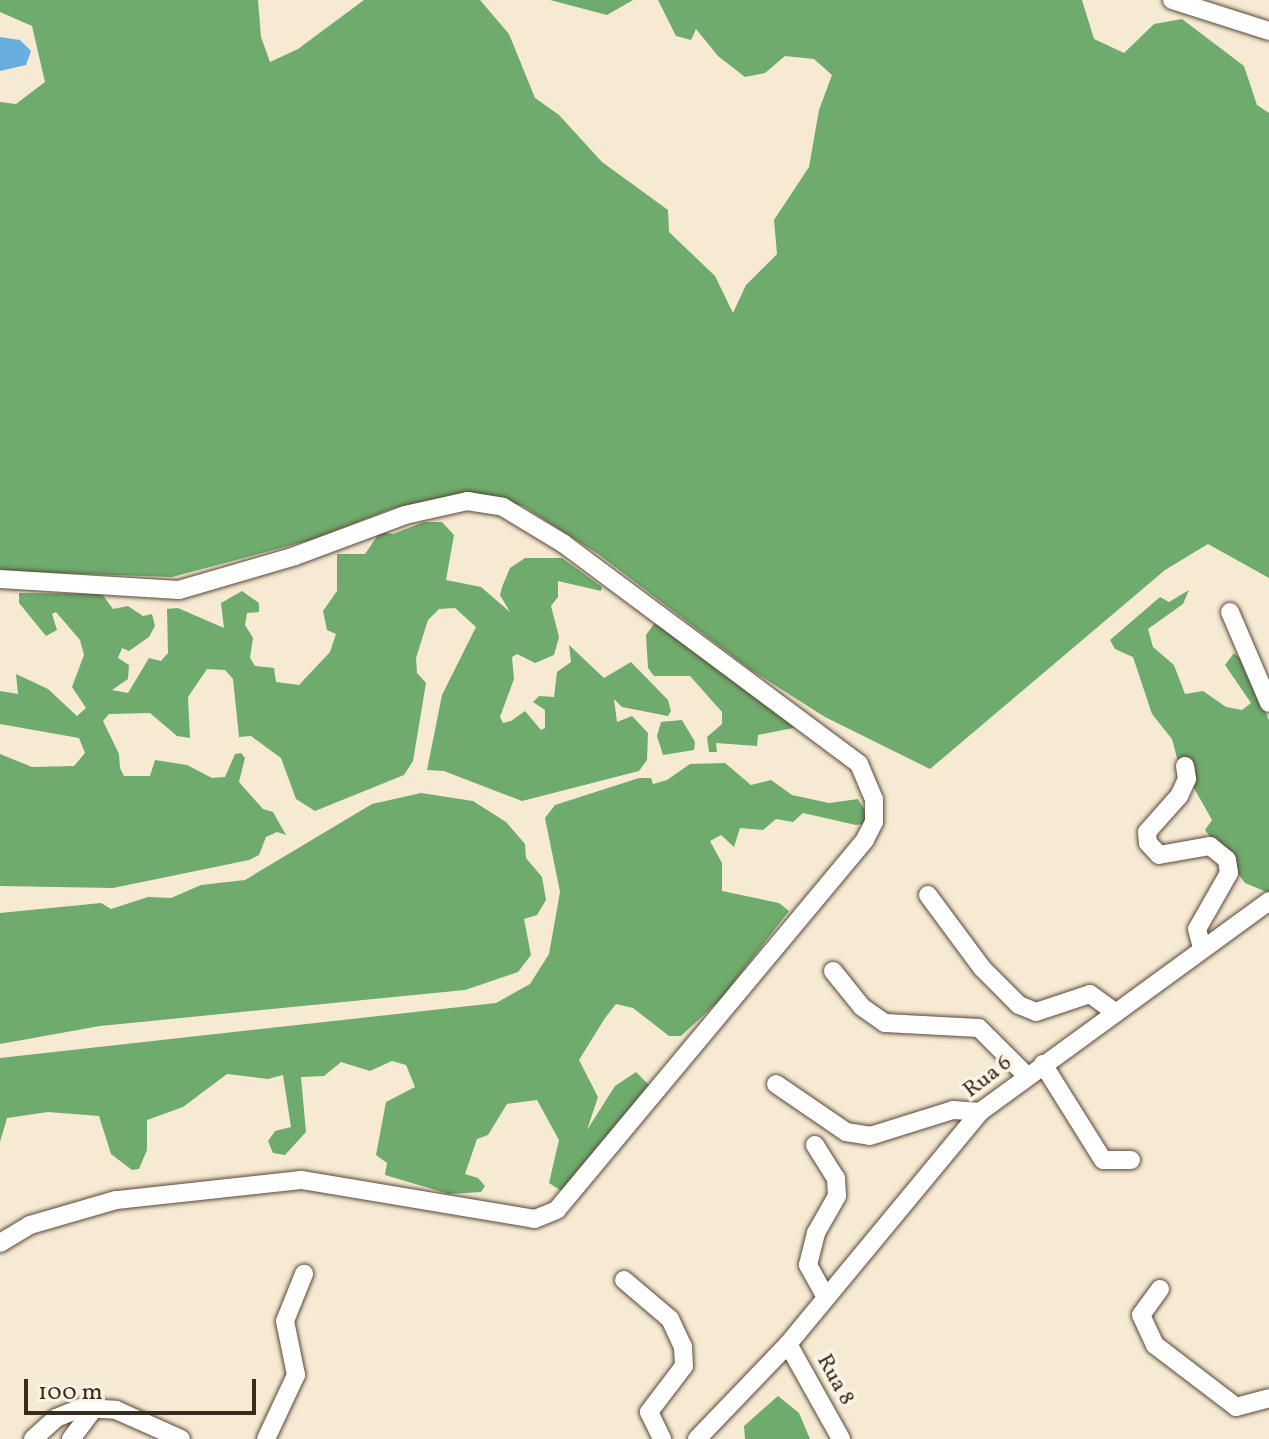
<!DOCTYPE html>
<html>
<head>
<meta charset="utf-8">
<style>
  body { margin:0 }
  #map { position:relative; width:1269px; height:1439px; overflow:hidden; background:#f7ead2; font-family:Vollkorn,serif }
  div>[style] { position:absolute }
  .forest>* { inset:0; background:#6eab6c }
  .water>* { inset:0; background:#67aede }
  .roads { filter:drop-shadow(0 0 2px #574739) drop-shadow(0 0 2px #574739) }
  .minor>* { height:18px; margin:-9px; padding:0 9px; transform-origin:9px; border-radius:9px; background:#fff }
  span { translate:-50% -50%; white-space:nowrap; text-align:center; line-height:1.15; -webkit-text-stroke:7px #fcf5e5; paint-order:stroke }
  .street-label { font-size:22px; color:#3b2a1e }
  .scale { position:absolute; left:24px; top:1379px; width:232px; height:36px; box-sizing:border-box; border:4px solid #3b2a1e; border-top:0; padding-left:10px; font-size:24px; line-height:28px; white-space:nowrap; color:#3b2a1e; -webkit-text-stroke:6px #fcf5e5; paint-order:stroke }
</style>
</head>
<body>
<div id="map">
  <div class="forest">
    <i style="clip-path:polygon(0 0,258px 0,261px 37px,270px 62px,298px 49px,364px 0,480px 0,509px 34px,535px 98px,559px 115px,602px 162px,668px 210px,669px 232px,715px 276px,733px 313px,746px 285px,777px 254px,774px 220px,809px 167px,819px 110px,832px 75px,814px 59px,785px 56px,765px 73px,745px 77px,718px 56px,696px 29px,691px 40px,676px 36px,658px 0,1082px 0,1094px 39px,1124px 53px,1154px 24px,1182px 19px,1244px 66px,1257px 105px,1269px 113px,1269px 578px,1208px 544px,1165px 570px,930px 769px,825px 717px,751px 670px,598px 554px,523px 506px,467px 493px,394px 508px,311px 540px,172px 577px,0 571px,0 102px,16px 104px,45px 82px,32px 26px,0 12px)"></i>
    <i style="clip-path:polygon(550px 0,633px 0,607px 15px)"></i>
    <i style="clip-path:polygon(424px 522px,442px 522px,454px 535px,446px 580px,481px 587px,510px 612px,500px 595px,502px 587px,510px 568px,525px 558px,562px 558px,602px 587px,601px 591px,558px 581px,558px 597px,551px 606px,559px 637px,554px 655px,535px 663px,517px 654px,512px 657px,514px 679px,500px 717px,503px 723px,511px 721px,525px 711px,541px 730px,545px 728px,545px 710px,533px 702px,539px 696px,554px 697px,557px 672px,571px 662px,569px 645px,604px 678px,631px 662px,668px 700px,671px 711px,668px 716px,622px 707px,614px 699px,617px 722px,632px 716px,648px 733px,647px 760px,639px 771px,522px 801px,444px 771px,427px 770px,442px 695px,476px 627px,455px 608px,439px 609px,428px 620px,416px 658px,417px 673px,426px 683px,413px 761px,404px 775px,315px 811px,296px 799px,281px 758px,251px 736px,239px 737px,233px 679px,225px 670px,207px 669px,188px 697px,190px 738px,177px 736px,150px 713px,109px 714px,103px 721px,119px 754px,120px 768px,124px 776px,150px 776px,155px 760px,187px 765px,212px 778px,225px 777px,235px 754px,241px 753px,245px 758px,239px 782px,263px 809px,273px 812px,286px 835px,277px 832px,266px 837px,259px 855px,249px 860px,113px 888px,0 886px,0 754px,32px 767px,74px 766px,85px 753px,79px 738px,0 724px,0 691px,18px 694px,16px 674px,48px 689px,77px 716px,86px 708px,72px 687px,84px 655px,80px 640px,56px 612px,52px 614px,57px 630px,46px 636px,19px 603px,19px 593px,102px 594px,113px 609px,128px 606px,143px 616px,152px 614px,155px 626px,149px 637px,129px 651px,122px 648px,118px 658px,129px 665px,128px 679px,112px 690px,128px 693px,149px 658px,161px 661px,168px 653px,167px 609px,178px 608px,224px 628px,221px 603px,242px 591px,259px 603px,259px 612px,247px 613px,245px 625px,253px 638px,250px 658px,255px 666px,274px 668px,276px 682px,299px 685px,330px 652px,336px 634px,327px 630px,323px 611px,337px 591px,337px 554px,365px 554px,380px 532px,393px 534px)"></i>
    <i style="clip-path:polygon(1189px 590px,1183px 604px,1148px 629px,1153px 647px,1174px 665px,1185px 694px,1203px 691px,1226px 707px,1242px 710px,1251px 703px,1225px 665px,1234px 653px,1242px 660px,1269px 720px,1269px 893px,1245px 883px,1205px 830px,1212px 820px,1177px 758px,1172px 739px,1152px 714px,1133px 657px,1115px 649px,1110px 640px,1160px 597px,1169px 602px)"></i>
    <i style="clip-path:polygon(654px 624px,668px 627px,798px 727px,758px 735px,757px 746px,716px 743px,717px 752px,709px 752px,707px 737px,722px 724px,722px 712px,690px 676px,654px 676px,648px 668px,646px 635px)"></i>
    <i style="clip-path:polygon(682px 720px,695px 742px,694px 750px,663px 755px,657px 736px,661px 722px)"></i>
    <i style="clip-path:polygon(725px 763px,751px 785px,771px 780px,792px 795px,829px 803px,858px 799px,867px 814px,863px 824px,856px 825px,803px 813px,793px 822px,776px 819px,763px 830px,740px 828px,734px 847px,721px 835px,710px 841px,722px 863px,722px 891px,779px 903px,789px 911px,720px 1000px,681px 1036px,669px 1036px,633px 1008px,616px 1004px,605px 1018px,579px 1060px,598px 1097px,587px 1130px,615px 1086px,636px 1072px,649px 1085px,563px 1192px,549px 1183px,559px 1140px,537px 1100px,507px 1104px,488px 1135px,477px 1139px,465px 1174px,478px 1178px,485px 1186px,481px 1192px,449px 1194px,385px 1175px,387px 1163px,376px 1155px,386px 1102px,415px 1087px,406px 1065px,392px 1061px,370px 1071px,341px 1062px,324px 1076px,301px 1077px,306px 1132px,285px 1155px,273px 1153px,268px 1141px,275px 1131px,291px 1127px,283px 1075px,268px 1079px,227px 1074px,183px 1107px,147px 1120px,147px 1150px,139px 1169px,132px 1170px,111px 1154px,99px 1116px,48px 1112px,7px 1118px,0 1142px,0 1058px,496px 1003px,530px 984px,549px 954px,560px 892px,545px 818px,555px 805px,639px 778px,651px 778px,653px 784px,667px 780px,690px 764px)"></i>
    <i style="clip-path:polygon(421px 793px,473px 801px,506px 822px,525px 844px,526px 858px,542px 877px,546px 900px,537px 915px,524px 919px,531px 955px,518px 972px,465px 990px,100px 1026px,0 1044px,0 913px,101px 903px,111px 909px,148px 897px,171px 898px,201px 885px,245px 880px,372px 804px)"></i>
    <i style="clip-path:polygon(778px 1396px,799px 1413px,810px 1439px,745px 1439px,744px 1426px)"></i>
  </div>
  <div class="water">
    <i style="clip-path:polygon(0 37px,20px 40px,31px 51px,26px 65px,0 71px)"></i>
  </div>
  <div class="roads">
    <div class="minor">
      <i style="left:1172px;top:0;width:102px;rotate:17.7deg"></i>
      <i style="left:0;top:579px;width:179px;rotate:3.5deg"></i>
      <i style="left:179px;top:590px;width:121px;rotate:-16.3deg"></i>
      <i style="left:295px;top:556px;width:117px;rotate:-20.4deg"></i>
      <i style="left:405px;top:515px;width:64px;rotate:-12.7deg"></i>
      <i style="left:467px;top:501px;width:36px;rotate:9deg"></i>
      <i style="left:503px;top:507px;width:71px;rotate:31.2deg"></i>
      <i style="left:564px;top:544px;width:368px;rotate:36.7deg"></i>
      <i style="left:859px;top:764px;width:38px;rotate:67deg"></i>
      <i style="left:874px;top:799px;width:23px;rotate:90deg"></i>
      <i style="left:874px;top:822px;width:20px;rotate:117deg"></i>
      <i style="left:865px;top:840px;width:481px;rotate:129.8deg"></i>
      <i style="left:557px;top:1210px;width:24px;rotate:158deg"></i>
      <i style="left:535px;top:1219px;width:237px;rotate:-170.5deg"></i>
      <i style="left:301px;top:1180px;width:186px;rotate:173.8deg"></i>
      <i style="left:116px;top:1200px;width:90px;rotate:163.8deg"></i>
      <i style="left:30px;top:1225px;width:35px;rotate:149deg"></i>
      <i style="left:1230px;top:612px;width:99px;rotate:66.8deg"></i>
      <i style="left:1185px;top:766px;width:13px;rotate:81deg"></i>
      <i style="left:1187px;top:779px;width:19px;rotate:115deg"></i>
      <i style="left:1179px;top:796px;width:48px;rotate:131.6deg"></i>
      <i style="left:1147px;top:832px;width:11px;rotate:85deg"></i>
      <i style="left:1148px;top:843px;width:16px;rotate:47deg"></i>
      <i style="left:1159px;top:855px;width:52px;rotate:-10deg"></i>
      <i style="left:1210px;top:846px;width:22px;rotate:39deg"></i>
      <i style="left:1227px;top:860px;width:13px;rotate:81deg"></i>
      <i style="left:1229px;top:873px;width:64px;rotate:119.7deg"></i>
      <i style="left:1197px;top:929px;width:20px;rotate:75deg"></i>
      <i style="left:928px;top:895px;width:91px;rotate:53.5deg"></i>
      <i style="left:982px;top:968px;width:52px;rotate:45deg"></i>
      <i style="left:1019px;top:1005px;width:18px;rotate:22deg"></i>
      <i style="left:1036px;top:1012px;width:57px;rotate:-18.4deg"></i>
      <i style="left:1090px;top:994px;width:31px;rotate:36deg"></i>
      <i style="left:833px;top:971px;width:46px;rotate:51.1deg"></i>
      <i style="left:862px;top:1007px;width:28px;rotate:35deg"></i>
      <i style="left:885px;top:1023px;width:94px;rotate:3deg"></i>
      <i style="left:979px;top:1028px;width:68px;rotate:45deg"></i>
      <i style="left:1043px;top:1064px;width:113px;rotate:58deg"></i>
      <i style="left:1103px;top:1160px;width:28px"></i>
      <i style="left:776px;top:1084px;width:85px;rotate:34.4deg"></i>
      <i style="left:846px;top:1132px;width:24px;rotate:9deg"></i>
      <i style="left:870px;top:1136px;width:87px;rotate:-17.4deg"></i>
      <i style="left:953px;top:1110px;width:27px;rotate:4deg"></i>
      <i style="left:815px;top:1145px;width:39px;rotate:58deg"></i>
      <i style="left:836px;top:1178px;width:18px;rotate:87deg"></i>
      <i style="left:837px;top:1196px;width:43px;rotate:119.6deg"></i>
      <i style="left:816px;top:1233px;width:33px;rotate:104deg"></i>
      <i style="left:808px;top:1265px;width:37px;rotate:61deg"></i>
      <i style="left:624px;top:1280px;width:60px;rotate:40.3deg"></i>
      <i style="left:670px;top:1319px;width:31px;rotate:65deg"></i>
      <i style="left:683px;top:1347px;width:19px;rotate:87deg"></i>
      <i style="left:684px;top:1366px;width:58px;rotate:127.3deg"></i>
      <i style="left:649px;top:1412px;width:30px;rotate:64deg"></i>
      <i style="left:1160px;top:1289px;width:32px;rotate:126deg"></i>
      <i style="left:1141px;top:1315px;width:33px;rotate:65deg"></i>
      <i style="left:1155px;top:1345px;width:102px;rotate:37.4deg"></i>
      <i style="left:1236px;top:1407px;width:34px;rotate:-15deg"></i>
      <i style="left:788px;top:1344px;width:109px;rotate:60.8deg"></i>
      <i style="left:33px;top:1439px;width:31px;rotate:-42deg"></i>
      <i style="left:56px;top:1418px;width:27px;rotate:-22deg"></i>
      <i style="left:81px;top:1408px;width:35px;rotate:3deg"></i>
      <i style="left:116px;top:1410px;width:71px;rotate:24deg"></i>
      <i style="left:71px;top:1439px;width:38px;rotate:-53deg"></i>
      <i style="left:266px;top:1439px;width:71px;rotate:-64.9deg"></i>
      <i style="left:296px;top:1375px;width:55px;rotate:-101.5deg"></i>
      <i style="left:285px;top:1321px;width:51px;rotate:-68deg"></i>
      <i style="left:697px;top:1439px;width:132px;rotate:-46.2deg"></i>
      <i style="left:788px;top:1344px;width:301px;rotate:-50.4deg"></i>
      <i style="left:980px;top:1112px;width:358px;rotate:-36.1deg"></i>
    </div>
  </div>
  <div class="street-label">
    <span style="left:988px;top:1077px;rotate:-38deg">Rua 6</span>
    <span style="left:835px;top:1380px;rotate:61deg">Rua 8</span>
  </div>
  <div class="scale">100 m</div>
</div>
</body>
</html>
